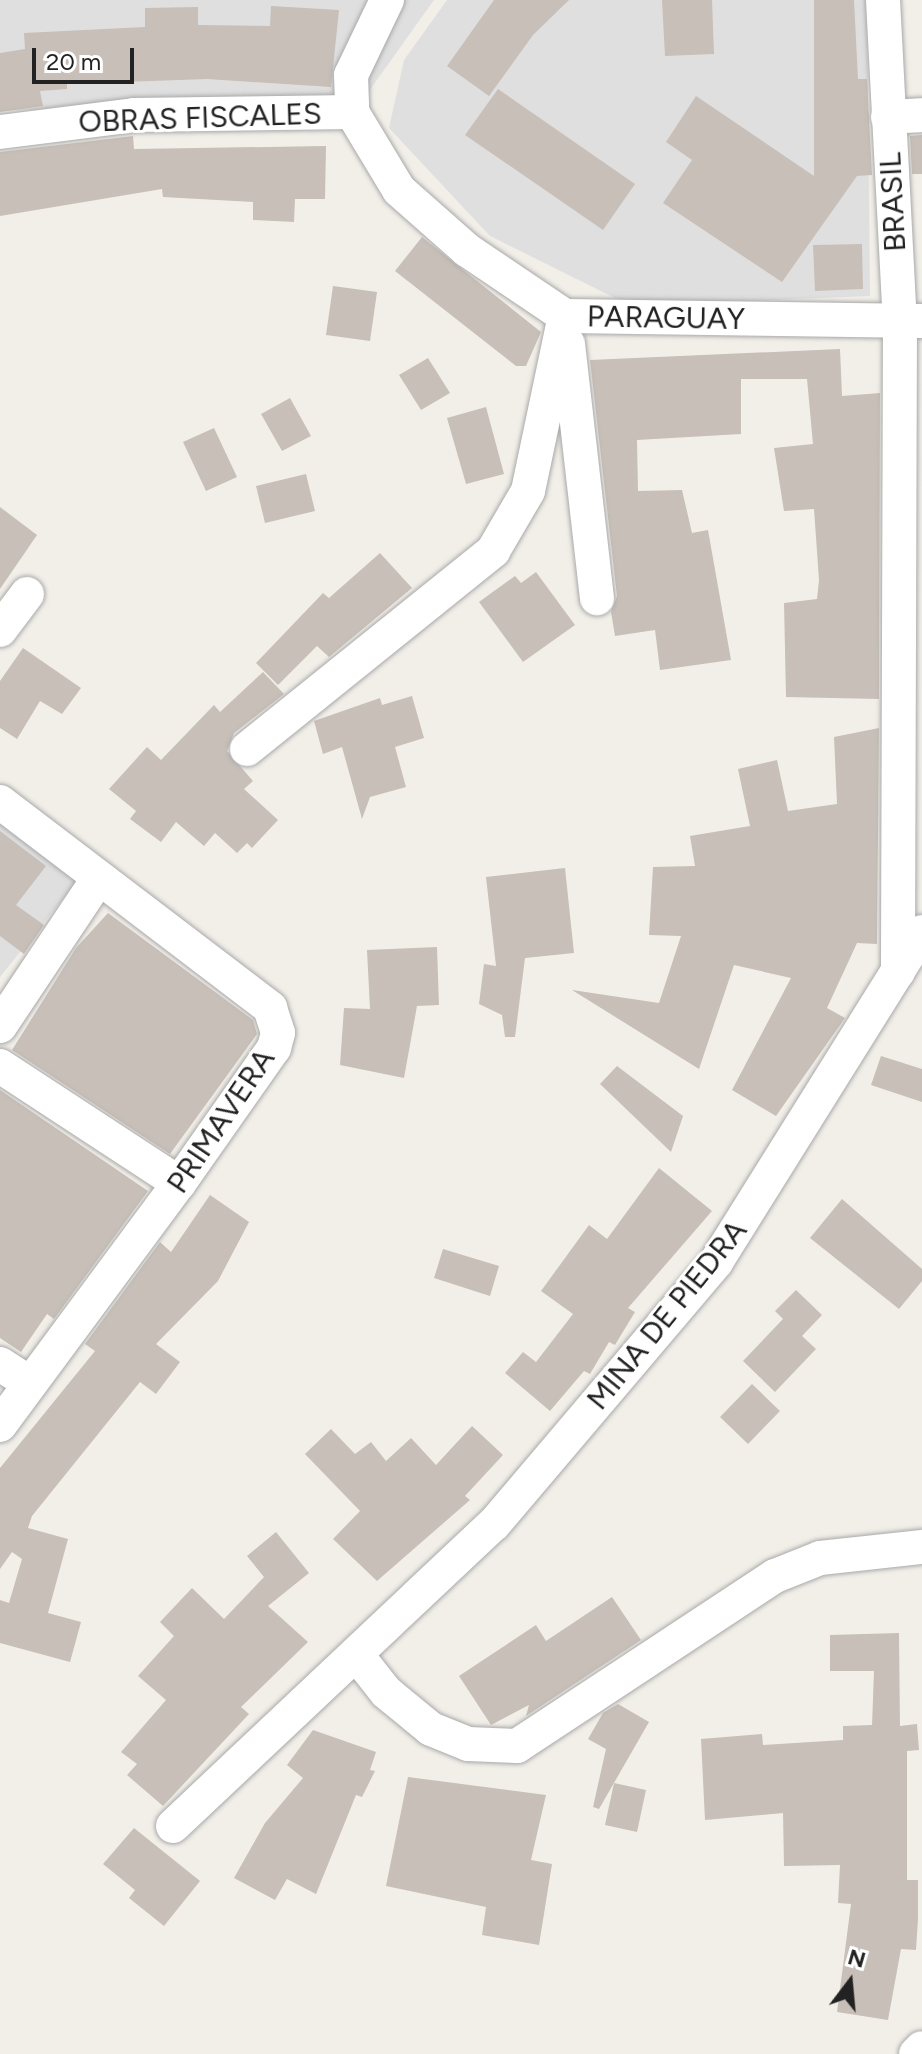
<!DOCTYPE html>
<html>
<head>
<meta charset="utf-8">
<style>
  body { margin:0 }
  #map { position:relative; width:922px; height:2054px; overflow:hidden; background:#f2efe9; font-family:Figtree,sans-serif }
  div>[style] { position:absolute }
  .residential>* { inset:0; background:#e0dfdf }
  .building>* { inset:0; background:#c7bfb8 }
  .roads { filter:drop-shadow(0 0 2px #a9a9a9) drop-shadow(0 0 2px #a9a9a9) }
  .minor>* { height:34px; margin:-17px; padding:0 17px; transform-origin:17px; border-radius:17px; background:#fff }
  span { translate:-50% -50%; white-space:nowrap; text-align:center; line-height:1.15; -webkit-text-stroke:6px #fff; paint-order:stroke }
  .street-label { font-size:30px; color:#222 }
  .north { position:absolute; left:810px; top:1942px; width:80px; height:80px; -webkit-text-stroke:6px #fff; paint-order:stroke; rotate:16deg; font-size:22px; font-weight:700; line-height:32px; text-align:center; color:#222 }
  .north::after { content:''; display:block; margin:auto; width:28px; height:36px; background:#222; clip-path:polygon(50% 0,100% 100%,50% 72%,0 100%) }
  .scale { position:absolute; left:32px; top:48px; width:102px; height:36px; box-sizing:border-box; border:4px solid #222; border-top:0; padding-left:10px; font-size:24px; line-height:28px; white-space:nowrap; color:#222; -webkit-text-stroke:6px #fff; paint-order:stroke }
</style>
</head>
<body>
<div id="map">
  <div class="residential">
    <i style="clip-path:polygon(0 0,434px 0,364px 98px,0 111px)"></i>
    <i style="clip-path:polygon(447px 0,867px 0,870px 296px,631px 306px,490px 236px,389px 128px,404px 60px)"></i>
    <i style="clip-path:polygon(0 818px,81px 876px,0 977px)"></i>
  </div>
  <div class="building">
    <i style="clip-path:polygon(494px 0,569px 0,533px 35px,489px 96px,447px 66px)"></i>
    <i style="clip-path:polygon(662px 0,712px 0,714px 54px,665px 56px)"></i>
    <i style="clip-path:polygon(814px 0,854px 0,858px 79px,867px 79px,872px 175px,857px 176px,782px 282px,663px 203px,692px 160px,666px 142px,696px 96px,814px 176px)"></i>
    <i style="clip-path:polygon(271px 6px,339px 10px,331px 87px,207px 79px,67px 84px,67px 89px,40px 91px,43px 106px,0 112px,0 53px,25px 49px,24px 33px,145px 27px,145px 8px,198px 7px,198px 25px,270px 26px)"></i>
    <i style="clip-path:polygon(498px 89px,635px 184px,603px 230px,465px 135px)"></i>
    <i style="clip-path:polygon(922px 135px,922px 174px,912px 174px,910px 136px)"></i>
    <i style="clip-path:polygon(133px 136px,134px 149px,326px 146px,325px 199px,295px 199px,294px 222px,253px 220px,253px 202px,163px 197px,162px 189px,0 216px,0 152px)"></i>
    <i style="clip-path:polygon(422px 237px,541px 332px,526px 366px,516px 366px,395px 271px)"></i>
    <i style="clip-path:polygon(862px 244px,863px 289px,815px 291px,813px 245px)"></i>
    <i style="clip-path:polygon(333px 286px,377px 292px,370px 341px,326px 335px)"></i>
    <i style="clip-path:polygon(840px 349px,842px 396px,880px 393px,879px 699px,786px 697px,784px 603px,817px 599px,819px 580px,814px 509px,784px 511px,774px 448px,813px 444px,807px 379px,741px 379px,741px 434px,637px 440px,638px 491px,682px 490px,692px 533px,708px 530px,731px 660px,660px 670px,655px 630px,615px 636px,611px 612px,617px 596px,590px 360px)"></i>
    <i style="clip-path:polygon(428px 358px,450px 393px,421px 410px,399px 375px)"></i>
    <i style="clip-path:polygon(290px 398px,311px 436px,282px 451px,261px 414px)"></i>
    <i style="clip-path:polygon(486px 407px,504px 474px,466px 484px,447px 418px)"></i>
    <i style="clip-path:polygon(214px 428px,237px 477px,206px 491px,183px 442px)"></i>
    <i style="clip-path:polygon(306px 474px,315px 511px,265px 523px,256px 486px)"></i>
    <i style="clip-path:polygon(0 507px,37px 535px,0 589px)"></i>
    <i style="clip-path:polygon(380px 553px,412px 588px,329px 657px,317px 646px,278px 685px,256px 663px,323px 593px,329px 598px)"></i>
    <i style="clip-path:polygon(536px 572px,575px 625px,523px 662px,479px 602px,515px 576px,521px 583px)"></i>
    <i style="clip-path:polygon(23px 648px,81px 688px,62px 714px,40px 701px,17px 739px,0 728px,0 681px)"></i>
    <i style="clip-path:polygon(263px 672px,284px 694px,234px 733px,227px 751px,253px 781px,244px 789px,278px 820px,252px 848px,247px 843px,237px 853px,215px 833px,204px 846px,176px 822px,161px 842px,130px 819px,136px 811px,109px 789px,147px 747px,161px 760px,214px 705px,220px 712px)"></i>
    <i style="clip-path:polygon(412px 696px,424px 738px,395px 747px,406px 787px,370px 797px,362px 819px,342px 747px,323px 754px,314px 721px,380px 698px,382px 705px)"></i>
    <i style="clip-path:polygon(879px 728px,877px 944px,857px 943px,827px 1008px,845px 1018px,776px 1116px,732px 1090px,791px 978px,734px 965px,699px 1069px,572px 990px,659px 1003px,681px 936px,649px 935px,653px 867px,695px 866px,690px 836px,750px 826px,738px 769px,777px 760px,788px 811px,837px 804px,834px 737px)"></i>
    <i style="clip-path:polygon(0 831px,46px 866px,16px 905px,44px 925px,24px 954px,0 936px)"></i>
    <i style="clip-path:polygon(565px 868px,574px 953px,525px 958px,515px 1037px,505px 1037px,502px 1015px,479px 1004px,484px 964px,496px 966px,486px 877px)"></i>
    <i style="clip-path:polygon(108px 913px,253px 1020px,257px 1034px,170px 1154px,12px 1050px,76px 948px)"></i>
    <i style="clip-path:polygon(437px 947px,439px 1005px,417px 1006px,404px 1078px,340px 1065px,344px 1008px,370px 1009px,367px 950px)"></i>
    <i style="clip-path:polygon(881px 1056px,922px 1069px,922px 1102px,871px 1085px)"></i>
    <i style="clip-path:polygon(617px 1066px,683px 1116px,671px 1152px,600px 1084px)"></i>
    <i style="clip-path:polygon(0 1090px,148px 1191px,54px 1319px,47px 1314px,21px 1352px,0 1338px)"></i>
    <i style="clip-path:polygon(659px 1168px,712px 1211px,628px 1308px,635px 1312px,615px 1345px,609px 1342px,590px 1374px,584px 1371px,550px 1411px,505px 1373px,523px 1352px,536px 1362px,573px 1314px,541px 1291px,589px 1225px,607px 1239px)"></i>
    <i style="clip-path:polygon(210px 1195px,249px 1222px,218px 1281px,156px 1344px,180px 1362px,156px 1394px,140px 1382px,32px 1516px,28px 1528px,68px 1539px,48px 1613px,81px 1622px,70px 1662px,0 1643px,0 1600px,9px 1603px,22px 1559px,12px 1552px,0 1569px,0 1468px,95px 1351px,85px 1344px,160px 1242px,171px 1252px)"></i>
    <i style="clip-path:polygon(842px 1199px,922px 1269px,922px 1281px,899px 1309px,810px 1238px)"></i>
    <i style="clip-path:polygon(443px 1249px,499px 1266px,490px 1296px,434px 1278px)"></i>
    <i style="clip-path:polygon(796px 1290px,822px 1315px,802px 1336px,816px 1349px,775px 1392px,743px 1361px,783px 1319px,775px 1311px)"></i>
    <i style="clip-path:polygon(752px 1384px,780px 1411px,748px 1444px,720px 1417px)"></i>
    <i style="clip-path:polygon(472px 1426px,503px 1455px,465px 1496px,470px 1500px,377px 1581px,333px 1539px,360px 1511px,305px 1454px,331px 1429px,355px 1454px,371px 1442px,386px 1461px,411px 1438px,436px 1465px)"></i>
    <i style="clip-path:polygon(276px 1532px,309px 1573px,268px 1606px,308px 1642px,241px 1707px,249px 1714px,163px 1806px,127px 1775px,137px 1764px,121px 1752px,166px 1700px,138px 1676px,174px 1636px,160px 1622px,192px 1588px,224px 1619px,264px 1577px,247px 1556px)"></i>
    <i style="clip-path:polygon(612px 1597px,641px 1640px,526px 1716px,529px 1705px,491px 1725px,459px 1676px,536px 1625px,546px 1641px)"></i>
    <i style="clip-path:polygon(899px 1633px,900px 1726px,917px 1724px,919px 1750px,907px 1751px,907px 1880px,918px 1880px,918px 1919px,916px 1950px,901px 1949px,888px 2020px,837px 2012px,851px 1904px,838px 1903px,840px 1865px,784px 1866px,783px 1813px,705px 1820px,701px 1739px,762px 1734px,763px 1745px,843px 1740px,843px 1726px,872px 1725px,874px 1671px,830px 1671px,830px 1635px)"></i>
    <i style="clip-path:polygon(618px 1704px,649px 1722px,599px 1809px,593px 1807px,606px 1749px,588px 1739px,603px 1713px)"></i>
    <i style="clip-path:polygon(313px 1730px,376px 1752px,370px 1770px,375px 1771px,362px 1797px,356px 1795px,316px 1894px,287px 1879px,275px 1900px,234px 1878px,265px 1823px,303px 1778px,287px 1765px)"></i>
    <i style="clip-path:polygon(408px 1777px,546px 1795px,531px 1860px,552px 1864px,539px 1945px,482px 1935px,486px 1907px,386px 1886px)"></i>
    <i style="clip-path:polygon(614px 1783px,646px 1790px,637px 1832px,605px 1825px)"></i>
    <i style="clip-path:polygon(134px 1828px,200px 1881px,164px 1926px,129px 1898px,135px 1890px,103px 1864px)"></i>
  </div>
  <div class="roads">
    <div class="minor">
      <i style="left:387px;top:0;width:83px;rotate:115.6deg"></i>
      <i style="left:351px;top:75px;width:37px;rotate:88deg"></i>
      <i style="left:352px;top:112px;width:91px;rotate:58.9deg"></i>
      <i style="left:399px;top:190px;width:91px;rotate:41.4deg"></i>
      <i style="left:467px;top:250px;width:118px;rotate:34deg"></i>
      <i style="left:565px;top:316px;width:357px;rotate:0.8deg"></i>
      <i style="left:883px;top:0;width:321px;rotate:87deg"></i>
      <i style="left:900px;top:321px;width:651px;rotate:90.18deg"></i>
      <i style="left:888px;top:117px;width:34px;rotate:-3deg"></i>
      <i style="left:0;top:132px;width:135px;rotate:-7.2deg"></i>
      <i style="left:134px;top:115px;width:218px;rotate:-0.8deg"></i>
      <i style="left:568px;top:344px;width:256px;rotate:83.5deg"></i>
      <i style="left:0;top:630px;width:45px;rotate:-53.1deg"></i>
      <i style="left:247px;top:749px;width:316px;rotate:-38.8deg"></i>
      <i style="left:493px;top:551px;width:69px;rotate:-59.7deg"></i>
      <i style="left:528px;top:491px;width:179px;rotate:-78.1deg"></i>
      <i style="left:0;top:802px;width:340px;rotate:37.3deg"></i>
      <i style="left:270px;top:1008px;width:26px;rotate:72deg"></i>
      <i style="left:278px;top:1033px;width:16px;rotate:105deg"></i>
      <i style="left:274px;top:1048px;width:165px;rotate:125.1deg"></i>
      <i style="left:179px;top:1183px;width:301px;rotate:126.5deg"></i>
      <i style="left:0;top:1026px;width:173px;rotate:-56.3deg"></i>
      <i style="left:0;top:1066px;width:214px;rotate:33.2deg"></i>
      <i style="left:0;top:1364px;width:35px;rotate:33deg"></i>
      <i style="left:356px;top:1654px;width:48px;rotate:51.7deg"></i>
      <i style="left:386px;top:1692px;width:58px;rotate:39.4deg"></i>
      <i style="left:431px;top:1729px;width:40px;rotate:22deg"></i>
      <i style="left:468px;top:1744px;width:49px;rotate:2.3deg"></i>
      <i style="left:517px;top:1746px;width:309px;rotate:-33.4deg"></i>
      <i style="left:775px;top:1576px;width:48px;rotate:-21.8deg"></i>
      <i style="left:820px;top:1558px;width:103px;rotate:-6.2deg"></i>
      <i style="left:173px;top:1826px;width:441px;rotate:-43.3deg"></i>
      <i style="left:494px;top:1524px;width:343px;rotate:-49.7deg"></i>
      <i style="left:716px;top:1262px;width:389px;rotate:-58deg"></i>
      <i style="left:916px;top:2054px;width:8px;rotate:-45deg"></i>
    </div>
  </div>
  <div class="street-label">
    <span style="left:200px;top:118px;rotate:-2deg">OBRAS FISCALES</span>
    <span style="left:893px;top:202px;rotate:-93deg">BRASIL</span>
    <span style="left:666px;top:318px;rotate:1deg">PARAGUAY</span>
    <span style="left:221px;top:1121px;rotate:-56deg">PRIMAVERA</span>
    <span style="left:667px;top:1315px;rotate:-51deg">MINA DE PIEDRA</span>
  </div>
  <div class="north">N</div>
  <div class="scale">20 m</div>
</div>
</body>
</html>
